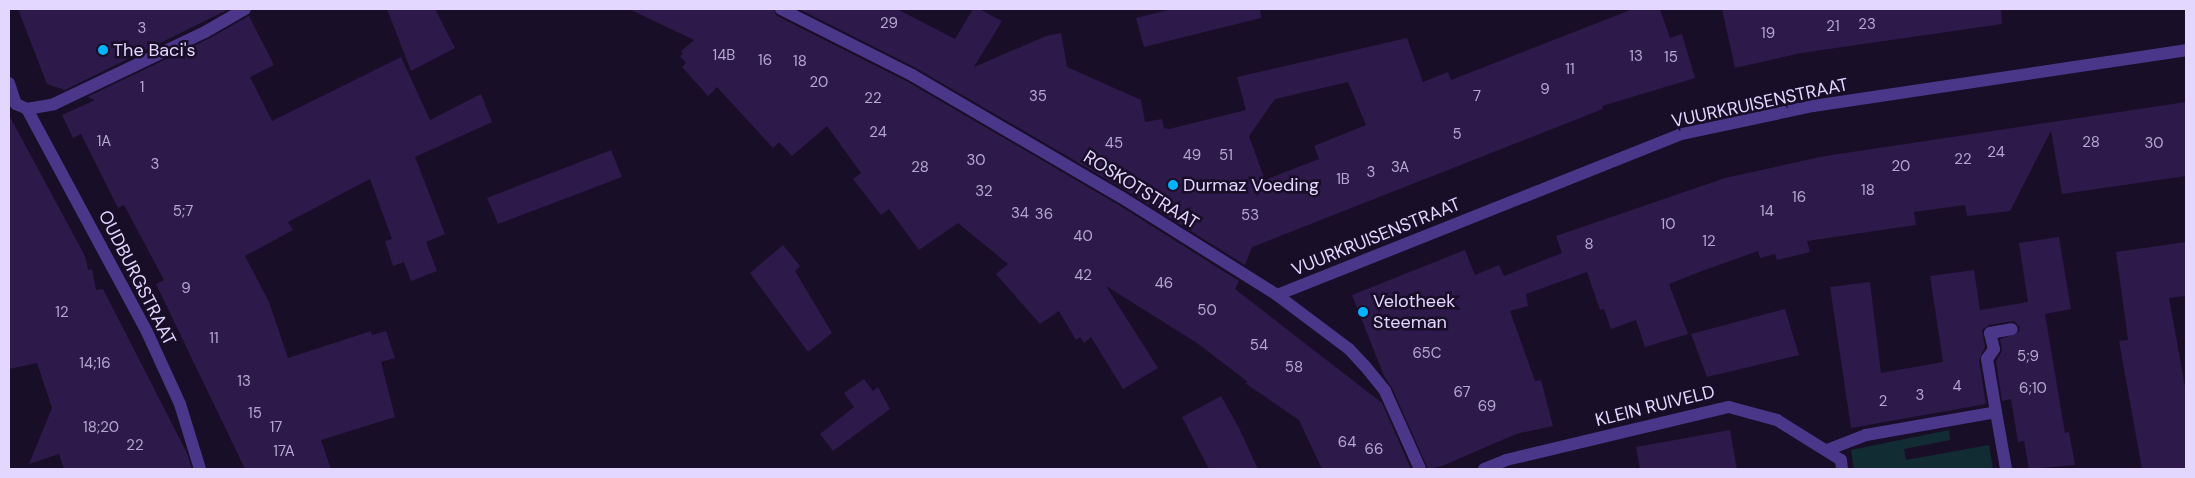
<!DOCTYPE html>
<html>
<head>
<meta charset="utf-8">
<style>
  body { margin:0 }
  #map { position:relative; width:2195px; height:478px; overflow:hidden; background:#180e28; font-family:"DM Sans",sans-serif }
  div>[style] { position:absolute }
  .green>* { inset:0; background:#112d33 }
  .building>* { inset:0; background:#2d194a }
  .street>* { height:12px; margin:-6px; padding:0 6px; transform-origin:6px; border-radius:6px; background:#4a378a }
  .dots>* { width:14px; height:14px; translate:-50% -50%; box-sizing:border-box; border:2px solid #180e28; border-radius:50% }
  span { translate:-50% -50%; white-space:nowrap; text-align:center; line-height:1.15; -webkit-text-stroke:5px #180e28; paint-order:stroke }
  .number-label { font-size:15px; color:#b6a7d2 }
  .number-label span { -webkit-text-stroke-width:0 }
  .poi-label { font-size:18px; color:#e3d6ff }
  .left { translate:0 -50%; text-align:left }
  .street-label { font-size:18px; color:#e3d6ff }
  .frame { position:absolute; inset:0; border:10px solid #e3d6ff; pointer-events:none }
</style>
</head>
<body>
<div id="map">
  <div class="green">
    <i style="clip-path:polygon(1949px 430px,1950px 440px,1904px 449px,1906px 460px,1989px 445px,1993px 469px,1854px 469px,1851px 450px)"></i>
  </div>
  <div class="building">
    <i style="clip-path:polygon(18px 9px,229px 9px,65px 90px,47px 84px)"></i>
    <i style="clip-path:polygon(387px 9px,435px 9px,455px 48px,411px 71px)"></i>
    <i style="clip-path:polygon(629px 9px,773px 9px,777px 16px,908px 82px,1117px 204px,1239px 281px,1235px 289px,1382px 403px,1411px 469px,1322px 469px,1299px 420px,1245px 383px,1248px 382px,1197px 343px,1106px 286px,1158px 368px,1123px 389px,1091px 337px,1084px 343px,1080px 337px,1076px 340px,1059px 311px,1040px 324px,996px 274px,1008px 264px,958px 223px,919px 250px,889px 209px,881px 215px,853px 179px,861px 173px,827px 126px,792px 156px,779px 142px,773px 148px,717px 87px,708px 96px,682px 67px,686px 63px,680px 56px,683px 54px,681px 51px,694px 40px)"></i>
    <i style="clip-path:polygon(evenodd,799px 9px,897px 9px,955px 39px,973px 9px,979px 9px,1002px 21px,974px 67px,1046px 36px,1061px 33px,1067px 67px,1141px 100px,1145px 122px,1162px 119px,1164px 128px,1169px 129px,1246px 110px,1237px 77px,1407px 38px,1423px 82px,1448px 72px,1451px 80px,1633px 9px,1660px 9px,1670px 38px,1682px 34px,1695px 78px,1602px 106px,1603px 109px,1252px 247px,1245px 265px,1125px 190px,916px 68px,799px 9px,1348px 82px,1366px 125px,1314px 146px,1319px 159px,1265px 180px,1249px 136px,1275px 99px,1348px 82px)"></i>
    <i style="clip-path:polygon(1172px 9px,1260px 9px,1261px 18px,1144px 47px,1136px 18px)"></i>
    <i style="clip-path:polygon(1722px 9px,2001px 9px,2002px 24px,1801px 53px,1735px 68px)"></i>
    <i style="clip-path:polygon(249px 16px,274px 65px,250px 77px,272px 121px,401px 57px,430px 120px,481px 94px,492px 122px,415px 157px,445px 234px,426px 242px,437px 271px,411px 281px,404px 262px,393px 266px,385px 241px,392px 239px,370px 179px,288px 222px,293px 230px,245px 256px,269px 302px,288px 358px,371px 331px,372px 335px,386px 331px,395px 358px,381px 362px,395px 417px,321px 440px,331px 469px,245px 469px,156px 284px,164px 280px,124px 205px,118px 208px,81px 134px,73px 138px,62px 115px,95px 100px,87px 97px,208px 39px)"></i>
    <i style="clip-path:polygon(2186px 102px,2186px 176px,2062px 194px,2051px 131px,2010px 211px,1967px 216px,1965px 205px,1914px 212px,1916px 225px,1807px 241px,1810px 252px,1777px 260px,1775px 254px,1760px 258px,1758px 251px,1702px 271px,1669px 284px,1688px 334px,1645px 347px,1636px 320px,1611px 329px,1604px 309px,1600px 310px,1587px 272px,1526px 294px,1528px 306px,1510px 311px,1535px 381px,1541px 380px,1553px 426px,1516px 434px,1442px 466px,1428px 469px,1392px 388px,1384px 376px,1352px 295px,1465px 250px,1475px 275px,1499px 265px,1504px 276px,1562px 253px,1556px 236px,1725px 178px,1825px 156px)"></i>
    <i style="clip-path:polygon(9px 115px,85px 256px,88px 270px,92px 269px,96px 290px,103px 289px,187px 453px,192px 469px,64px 469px,59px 454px,29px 464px,52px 408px,37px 363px,9px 369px)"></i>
    <i style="clip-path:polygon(611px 150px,622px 177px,498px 224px,487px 198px)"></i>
    <i style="clip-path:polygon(2059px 237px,2071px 309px,2045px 314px,2065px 433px,2069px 432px,2075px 465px,2029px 469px,2024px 441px,2018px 442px,2011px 399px,2002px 401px,1996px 361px,2002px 351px,2000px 339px,2019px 332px,2020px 327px,2014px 321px,1989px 325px,1982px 330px,1985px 347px,1979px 360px,1986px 404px,1851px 428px,1830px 287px,1870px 282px,1881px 373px,1943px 362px,1930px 276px,1974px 270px,1980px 310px,2028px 302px,2019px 243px)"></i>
    <i style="clip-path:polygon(2186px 242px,2186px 296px,2169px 298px,2186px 392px,2186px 469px,2142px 469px,2119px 341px,2128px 340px,2116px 252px)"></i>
    <i style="clip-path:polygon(783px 245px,800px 266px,795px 271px,832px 333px,808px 352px,750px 273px)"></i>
    <i style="clip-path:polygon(1785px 309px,1799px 355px,1707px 377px,1691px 334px)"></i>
    <i style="clip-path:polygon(864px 379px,873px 391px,878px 387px,890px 409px,833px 451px,820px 434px,854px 407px,844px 393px)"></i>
    <i style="clip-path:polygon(1221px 396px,1239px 428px,1258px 469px,1209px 469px,1182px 417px)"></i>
    <i style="clip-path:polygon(1730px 430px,1737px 469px,1640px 469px,1636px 447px)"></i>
  </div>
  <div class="street">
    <i style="left:781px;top:9px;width:147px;rotate:26.7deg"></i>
    <i style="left:912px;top:75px;width:242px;rotate:30.3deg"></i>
    <i style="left:1121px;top:197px;width:184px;rotate:32.1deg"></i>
    <i style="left:1277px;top:295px;width:90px;rotate:36.9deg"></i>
    <i style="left:1349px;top:349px;width:23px;rotate:47deg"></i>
    <i style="left:1365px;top:366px;width:32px;rotate:51deg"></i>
    <i style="left:1385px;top:391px;width:85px;rotate:65.8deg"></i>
    <i style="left:9px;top:83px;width:22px;rotate:72deg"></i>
    <i style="left:16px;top:104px;width:12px;rotate:24deg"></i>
    <i style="left:27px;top:109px;width:253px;rotate:61.7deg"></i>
    <i style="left:147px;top:332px;width:79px;rotate:65.4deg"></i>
    <i style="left:180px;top:404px;width:68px;rotate:72.9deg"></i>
    <i style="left:27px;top:109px;width:27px;rotate:-10deg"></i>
    <i style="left:54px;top:104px;width:167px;rotate:-25.5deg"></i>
    <i style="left:205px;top:32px;width:46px;rotate:-29.9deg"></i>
    <i style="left:1277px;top:295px;width:436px;rotate:-21.7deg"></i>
    <i style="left:1682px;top:134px;width:134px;rotate:-12.1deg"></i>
    <i style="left:1813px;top:106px;width:377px;rotate:-8.5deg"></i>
    <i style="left:1996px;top:412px;width:54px;rotate:-99.6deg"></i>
    <i style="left:1987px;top:359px;width:12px;rotate:-55deg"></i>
    <i style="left:1994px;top:349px;width:16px;rotate:-104deg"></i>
    <i style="left:1990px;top:333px;width:22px;rotate:-10deg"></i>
    <i style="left:1827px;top:450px;width:42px;rotate:-21deg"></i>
    <i style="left:1866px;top:435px;width:132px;rotate:-10deg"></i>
    <i style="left:1996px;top:412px;width:58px;rotate:80deg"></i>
    <i style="left:1484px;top:469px;width:24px;rotate:-22deg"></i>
    <i style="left:1506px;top:460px;width:229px;rotate:-13.4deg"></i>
    <i style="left:1729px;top:407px;width:50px;rotate:15.2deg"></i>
    <i style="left:1777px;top:420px;width:75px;rotate:32deg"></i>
    <i style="left:1841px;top:460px;width:9px;rotate:84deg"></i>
  </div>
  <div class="dots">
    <i style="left:103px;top:50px;background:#02b3ff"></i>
    <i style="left:1173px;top:185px;background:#02b3ff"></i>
    <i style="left:1363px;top:312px;background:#02b3ff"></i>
  </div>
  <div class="number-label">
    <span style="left:889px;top:24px">29</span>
    <span style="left:1867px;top:25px">23</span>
    <span style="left:1833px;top:27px">21</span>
    <span style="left:142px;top:29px">3</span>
    <span style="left:1768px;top:34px">19</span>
    <span style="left:724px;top:56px">14B</span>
    <span style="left:1636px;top:57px">13</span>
    <span style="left:1671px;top:58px">15</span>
    <span style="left:765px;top:61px">16</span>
    <span style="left:800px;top:62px">18</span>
    <span style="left:1570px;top:70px">11</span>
    <span style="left:819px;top:83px">20</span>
    <span style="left:142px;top:88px">1</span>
    <span style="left:1545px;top:90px">9</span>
    <span style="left:1038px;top:97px">35</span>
    <span style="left:1477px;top:97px">7</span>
    <span style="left:873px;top:99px">22</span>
    <span style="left:878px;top:133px">24</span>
    <span style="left:1457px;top:135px">5</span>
    <span style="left:104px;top:142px">1A</span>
    <span style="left:2091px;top:143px">28</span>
    <span style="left:1114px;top:144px">45</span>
    <span style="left:2154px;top:144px">30</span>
    <span style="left:1996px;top:153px">24</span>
    <span style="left:1192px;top:156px">49</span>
    <span style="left:1226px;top:156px">51</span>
    <span style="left:1963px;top:160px">22</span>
    <span style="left:976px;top:161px">30</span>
    <span style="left:155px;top:165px">3</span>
    <span style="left:1901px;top:167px">20</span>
    <span style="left:920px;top:168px">28</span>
    <span style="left:1400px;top:168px">3A</span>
    <span style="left:1371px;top:173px">3</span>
    <span style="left:1343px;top:180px">1B</span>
    <span style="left:1868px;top:191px">18</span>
    <span style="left:984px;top:192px">32</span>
    <span style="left:1799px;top:198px">16</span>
    <span style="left:183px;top:212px">5;7</span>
    <span style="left:1767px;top:212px">14</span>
    <span style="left:1020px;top:214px">34</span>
    <span style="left:1044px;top:215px">36</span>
    <span style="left:1250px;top:216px">53</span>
    <span style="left:1668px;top:225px">10</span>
    <span style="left:1083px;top:237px">40</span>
    <span style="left:1709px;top:242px">12</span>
    <span style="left:1589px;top:245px">8</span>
    <span style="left:1083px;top:276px">42</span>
    <span style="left:1164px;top:284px">46</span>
    <span style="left:186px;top:289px">9</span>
    <span style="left:1207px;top:311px">50</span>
    <span style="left:62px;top:313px">12</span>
    <span style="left:214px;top:339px">11</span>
    <span style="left:1259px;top:346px">54</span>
    <span style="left:1427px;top:354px">65C</span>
    <span style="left:2028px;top:357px">5;9</span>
    <span style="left:95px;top:364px">14;16</span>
    <span style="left:1294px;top:368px">58</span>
    <span style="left:244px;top:382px">13</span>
    <span style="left:1957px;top:387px">4</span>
    <span style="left:2033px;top:389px">6;10</span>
    <span style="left:1462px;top:393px">67</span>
    <span style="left:1920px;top:396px">3</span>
    <span style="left:1883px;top:402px">2</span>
    <span style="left:1487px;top:407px">69</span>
    <span style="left:255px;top:414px">15</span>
    <span style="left:101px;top:428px">18;20</span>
    <span style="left:276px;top:428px">17</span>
    <span style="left:1347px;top:443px">64</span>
    <span style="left:135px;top:446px">22</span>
    <span style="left:1374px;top:450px">66</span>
    <span style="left:284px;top:452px">17A</span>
  </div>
  <div class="poi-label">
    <span class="left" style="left:113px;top:50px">The Baci's</span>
    <span class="left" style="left:1183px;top:185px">Durmaz Voeding</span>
    <span class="left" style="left:1373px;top:312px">Velotheek<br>Steeman</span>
  </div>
  <div class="street-label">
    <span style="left:1760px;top:103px;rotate:-12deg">VUURKRUISENSTRAAT</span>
    <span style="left:1141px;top:190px;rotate:32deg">ROSKOTSTRAAT</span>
    <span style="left:1376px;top:237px;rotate:-22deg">VUURKRUISENSTRAAT</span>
    <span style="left:137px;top:278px;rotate:63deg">OUDBURGSTRAAT</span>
    <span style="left:1655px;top:406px;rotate:-14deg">KLEIN RUIVELD</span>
  </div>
  <div class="frame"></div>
</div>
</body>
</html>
